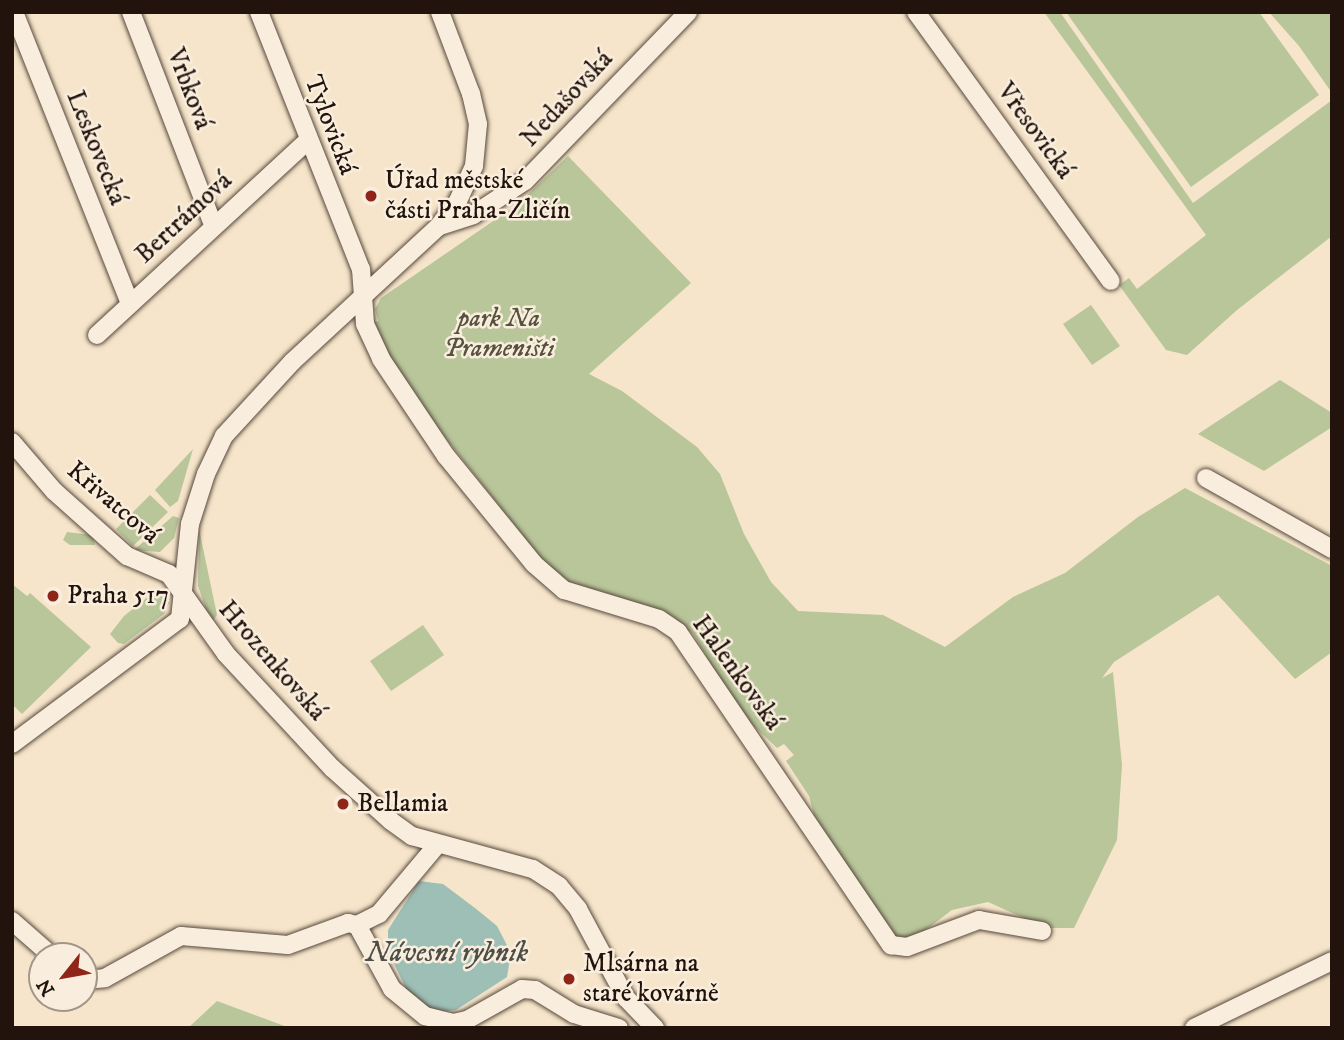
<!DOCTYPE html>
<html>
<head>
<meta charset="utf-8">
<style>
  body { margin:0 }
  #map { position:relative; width:1344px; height:1040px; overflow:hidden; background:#f6e5ca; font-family:"IM FELL DW Pica",serif }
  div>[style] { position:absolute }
  .green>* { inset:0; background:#b8c69a }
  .water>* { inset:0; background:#9dbfb5 }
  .roads { filter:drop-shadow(0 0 2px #57483c) drop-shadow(0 0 2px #57483c) }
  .minor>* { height:18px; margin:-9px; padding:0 9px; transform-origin:9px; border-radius:9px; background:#f9eedd }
  .dots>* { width:19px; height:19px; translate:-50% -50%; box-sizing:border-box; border:4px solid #f9eedd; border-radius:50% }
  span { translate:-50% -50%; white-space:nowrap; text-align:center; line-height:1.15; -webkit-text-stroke:5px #f9eedd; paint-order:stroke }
  .street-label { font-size:26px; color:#22130c }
  .poi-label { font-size:26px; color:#22130c }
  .left { translate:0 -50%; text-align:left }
  .park-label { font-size:26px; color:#56523e; font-style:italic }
  .water-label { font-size:28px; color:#4d4f47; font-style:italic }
  .frame { position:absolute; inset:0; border:14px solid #22130c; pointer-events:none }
  .north { position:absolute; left:28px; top:942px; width:70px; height:70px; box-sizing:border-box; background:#f9eedd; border:2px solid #a39689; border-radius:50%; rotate:239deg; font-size:19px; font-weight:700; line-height:28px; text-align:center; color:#22130c }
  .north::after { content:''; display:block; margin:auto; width:24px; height:32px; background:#8f2418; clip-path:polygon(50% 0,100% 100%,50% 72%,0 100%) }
</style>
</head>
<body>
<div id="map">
  <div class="green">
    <i style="clip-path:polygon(1044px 12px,1060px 12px,1193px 203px,1332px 100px,1332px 236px,1237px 310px,1187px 355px,1166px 350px,1119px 285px,1129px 278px,1137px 289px,1206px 235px)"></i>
    <i style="clip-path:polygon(1066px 12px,1259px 12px,1319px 95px,1191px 187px)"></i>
    <i style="clip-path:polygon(1269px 12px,1332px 12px,1332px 93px,1299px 46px)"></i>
    <i style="clip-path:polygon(568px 156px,691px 283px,589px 374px,622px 391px,697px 447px,720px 474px,744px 534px,771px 582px,798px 611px,883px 615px,945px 647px,1013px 597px,1065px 573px,1138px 517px,1185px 488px,1332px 566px,1332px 652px,1295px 679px,1218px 595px,1114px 662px,1102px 678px,1113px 672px,1122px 765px,1117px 840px,1074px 928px,1046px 928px,988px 902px,952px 910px,915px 938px,893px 938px,814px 815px,809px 796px,786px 761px,794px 755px,784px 744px,777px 748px,742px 715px,693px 634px,672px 616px,564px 580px,549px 569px,399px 379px,373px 324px,378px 321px,375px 309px,381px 298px,518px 204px)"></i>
    <i style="clip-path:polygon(1091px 305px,1120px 346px,1092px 365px,1063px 324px)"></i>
    <i style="clip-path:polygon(1280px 380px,1332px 413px,1332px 427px,1264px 471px,1198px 434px)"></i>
    <i style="clip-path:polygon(193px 449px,178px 501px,170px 507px,155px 490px)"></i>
    <i style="clip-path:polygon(150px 495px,168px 512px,133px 546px,116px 529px)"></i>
    <i style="clip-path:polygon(173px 516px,179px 518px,174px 538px,160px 552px,134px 550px)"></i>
    <i style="clip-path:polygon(199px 529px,217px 615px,211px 623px,198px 586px)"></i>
    <i style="clip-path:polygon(67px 532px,92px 535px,95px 545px,70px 545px,63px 540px)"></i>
    <i style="clip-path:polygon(12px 584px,27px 596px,30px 593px,91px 647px,22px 714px,12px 704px)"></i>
    <i style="clip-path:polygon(154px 592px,170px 600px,164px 614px,124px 644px,118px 643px,110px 634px,124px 616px)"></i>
    <i style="clip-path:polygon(423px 625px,444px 655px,391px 691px,370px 661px)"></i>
    <i style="clip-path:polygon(217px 1001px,290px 1028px,188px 1028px)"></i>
  </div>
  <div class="water">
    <i style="clip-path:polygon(419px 881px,443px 884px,475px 908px,497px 926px,511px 953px,507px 977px,456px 1010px,433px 1013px,410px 997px,388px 951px,388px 930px)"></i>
  </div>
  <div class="roads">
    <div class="minor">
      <i style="left:14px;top:12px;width:314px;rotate:68.3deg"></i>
      <i style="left:131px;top:12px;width:228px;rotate:68.9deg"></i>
      <i style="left:259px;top:12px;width:277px;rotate:68.4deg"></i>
      <i style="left:361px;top:269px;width:55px;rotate:85.8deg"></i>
      <i style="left:365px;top:324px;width:38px;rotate:65deg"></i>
      <i style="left:381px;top:359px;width:117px;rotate:56.2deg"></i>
      <i style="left:446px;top:456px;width:139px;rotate:50.8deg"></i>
      <i style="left:534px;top:564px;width:40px;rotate:41deg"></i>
      <i style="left:564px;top:590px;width:99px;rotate:17deg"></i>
      <i style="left:659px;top:619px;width:23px;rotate:34deg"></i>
      <i style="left:678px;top:632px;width:379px;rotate:55.8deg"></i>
      <i style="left:891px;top:945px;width:16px;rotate:7deg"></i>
      <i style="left:907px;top:947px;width:77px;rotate:-20.6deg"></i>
      <i style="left:979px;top:920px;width:64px;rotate:9.9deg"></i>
      <i style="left:916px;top:12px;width:332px;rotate:54.1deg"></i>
      <i style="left:440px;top:226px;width:35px;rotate:-18deg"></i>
      <i style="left:473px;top:215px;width:62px;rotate:-33.2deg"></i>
      <i style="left:525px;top:181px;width:235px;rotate:-46deg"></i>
      <i style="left:97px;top:335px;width:287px;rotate:-42.7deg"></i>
      <i style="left:12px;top:442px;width:65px;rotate:49.4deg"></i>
      <i style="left:54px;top:491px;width:98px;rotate:41.7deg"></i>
      <i style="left:127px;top:556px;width:46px;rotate:23.2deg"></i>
      <i style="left:169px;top:574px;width:98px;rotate:54.5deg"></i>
      <i style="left:226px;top:654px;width:156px;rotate:47.1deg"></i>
      <i style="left:332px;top:768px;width:79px;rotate:41.9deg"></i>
      <i style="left:391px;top:821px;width:26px;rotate:36deg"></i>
      <i style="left:412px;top:836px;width:125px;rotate:15.3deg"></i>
      <i style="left:533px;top:869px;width:31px;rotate:33deg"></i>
      <i style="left:559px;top:886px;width:30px;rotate:50deg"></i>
      <i style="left:578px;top:909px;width:101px;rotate:61.7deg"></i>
      <i style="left:626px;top:998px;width:42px;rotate:46deg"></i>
      <i style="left:1206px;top:478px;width:145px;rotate:29.4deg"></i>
      <i style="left:12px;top:744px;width:209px;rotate:-36.7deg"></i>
      <i style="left:180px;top:619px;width:96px;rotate:-84deg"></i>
      <i style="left:190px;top:524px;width:52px;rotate:-72.3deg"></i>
      <i style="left:206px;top:474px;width:42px;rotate:-64.7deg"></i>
      <i style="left:224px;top:436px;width:100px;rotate:-47.4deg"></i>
      <i style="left:292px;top:362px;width:199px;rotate:-42.8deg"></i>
      <i style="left:438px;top:227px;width:31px;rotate:-52deg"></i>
      <i style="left:457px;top:203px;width:41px;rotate:-65.3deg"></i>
      <i style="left:474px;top:166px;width:42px;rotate:-84.6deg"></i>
      <i style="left:478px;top:124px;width:31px;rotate:-103deg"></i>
      <i style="left:471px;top:94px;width:88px;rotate:-110.7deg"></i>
      <i style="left:12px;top:921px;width:53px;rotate:41.2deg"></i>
      <i style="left:357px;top:925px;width:73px;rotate:61.3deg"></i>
      <i style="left:392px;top:989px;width:43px;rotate:39.3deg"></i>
      <i style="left:425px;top:1016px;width:29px;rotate:14deg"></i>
      <i style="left:453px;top:1023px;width:14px;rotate:-12deg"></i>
      <i style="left:467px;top:1020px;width:63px;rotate:-29.4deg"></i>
      <i style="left:522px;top:989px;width:13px;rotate:4deg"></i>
      <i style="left:535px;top:990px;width:46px;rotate:31.6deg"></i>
      <i style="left:574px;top:1014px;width:47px;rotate:17.3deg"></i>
      <i style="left:84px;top:980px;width:21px;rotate:-5deg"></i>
      <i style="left:105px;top:978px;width:87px;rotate:-28.9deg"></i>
      <i style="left:181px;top:936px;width:107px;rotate:4.8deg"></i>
      <i style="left:288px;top:945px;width:64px;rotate:-20.1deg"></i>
      <i style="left:348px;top:923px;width:9px;rotate:13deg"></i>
      <i style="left:357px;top:925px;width:25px;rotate:-27deg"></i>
      <i style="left:379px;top:914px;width:90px;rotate:-50deg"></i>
      <i style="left:1194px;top:1028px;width:153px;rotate:-25.9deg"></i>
    </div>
  </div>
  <div class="dots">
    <i style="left:371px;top:196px;background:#8f2418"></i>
    <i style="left:53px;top:596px;background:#8f2418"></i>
    <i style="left:343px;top:804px;background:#8f2418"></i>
    <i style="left:569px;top:979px;background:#8f2418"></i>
  </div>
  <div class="street-label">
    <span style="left:189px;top:89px;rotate:69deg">Vrbková</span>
    <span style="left:567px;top:99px;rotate:-47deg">Nedašovská</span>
    <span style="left:330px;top:125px;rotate:69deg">Tylovická</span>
    <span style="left:1035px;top:131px;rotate:54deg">Vřesovická</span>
    <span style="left:96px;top:148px;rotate:68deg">Leskovecká</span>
    <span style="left:184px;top:218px;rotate:-43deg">Bertrámová</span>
    <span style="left:113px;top:503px;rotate:40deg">Křivatcová</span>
    <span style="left:272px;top:661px;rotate:49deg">Hrozenkovská</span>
    <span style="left:737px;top:673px;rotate:54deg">Halenkovská</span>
  </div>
  <div class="poi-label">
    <span class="left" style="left:385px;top:196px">Úřad městské<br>části Praha-Zličín</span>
    <span class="left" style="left:67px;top:596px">Praha 517</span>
    <span class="left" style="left:357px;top:804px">Bellamia</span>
    <span class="left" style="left:583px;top:979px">Mlsárna na<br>staré kovárně</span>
  </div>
  <div class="park-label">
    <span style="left:499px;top:334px">park Na<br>Prameništi</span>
  </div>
  <div class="water-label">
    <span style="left:447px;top:953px">Návesní rybník</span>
  </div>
  <div class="frame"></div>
  <div class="north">N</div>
</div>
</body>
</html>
